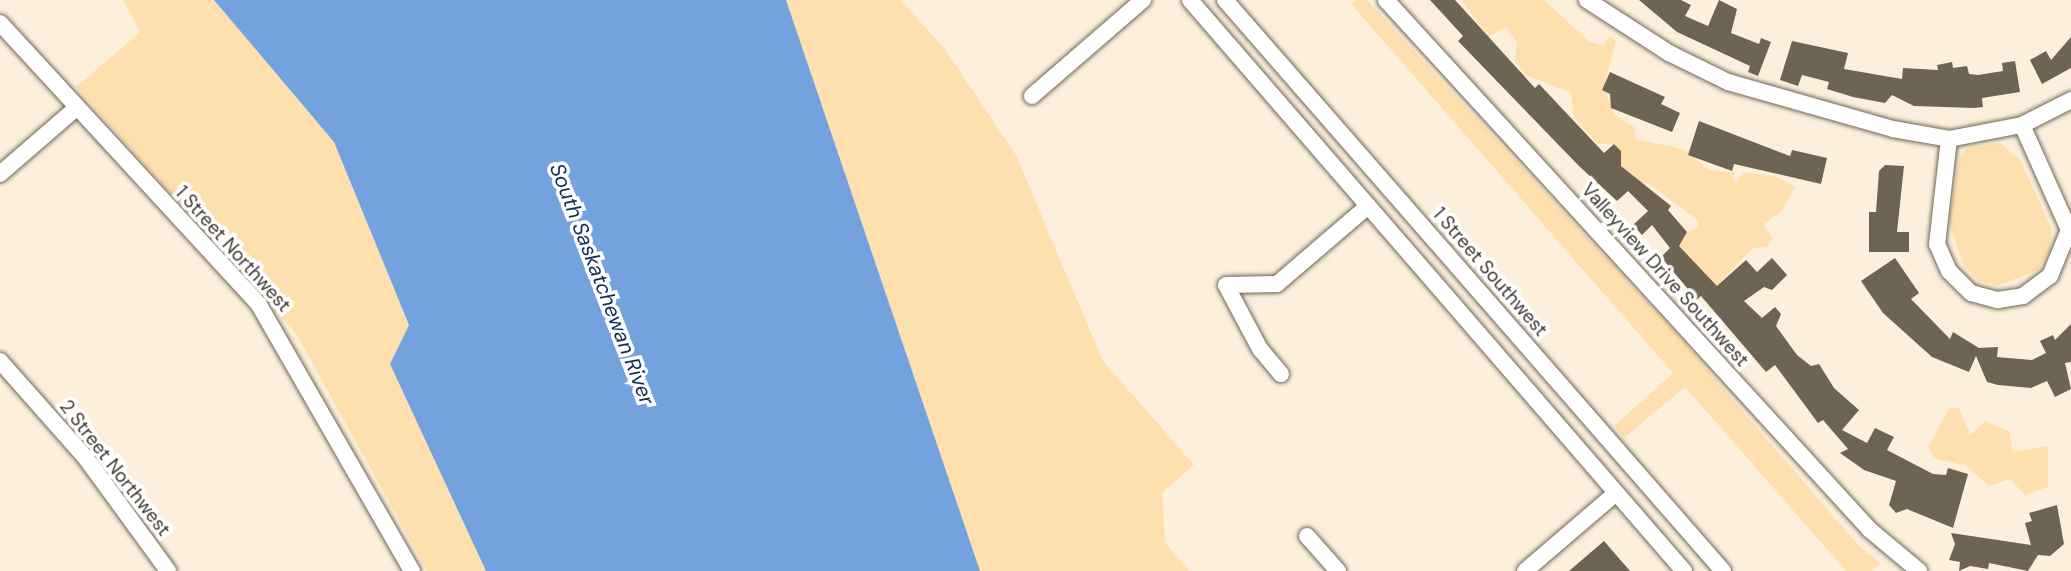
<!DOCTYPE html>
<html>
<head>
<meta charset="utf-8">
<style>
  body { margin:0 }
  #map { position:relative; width:2071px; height:571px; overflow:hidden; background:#fcf0dd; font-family:"DM Sans",sans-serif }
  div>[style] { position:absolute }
  .green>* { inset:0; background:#fee0ae }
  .water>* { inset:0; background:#73a2df }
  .building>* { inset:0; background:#6e6454 }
  .roads { filter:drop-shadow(0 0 2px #706655) drop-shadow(0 0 2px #706655) }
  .minor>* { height:16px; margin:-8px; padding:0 8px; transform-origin:8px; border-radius:8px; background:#fff }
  span { translate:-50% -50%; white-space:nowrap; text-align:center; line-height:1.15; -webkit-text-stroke:7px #fff; paint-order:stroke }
  .street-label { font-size:19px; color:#3f3a33 }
  .water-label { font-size:21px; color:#0e2e56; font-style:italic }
</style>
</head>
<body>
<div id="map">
  <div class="green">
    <i style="clip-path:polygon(123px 0,214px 0,334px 142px,409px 325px,390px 364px,486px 571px,427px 571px,297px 335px,76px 87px,140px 32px)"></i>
    <i style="clip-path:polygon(786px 0,901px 0,944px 48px,1016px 155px,1103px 361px,1194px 465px,1162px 493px,1165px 542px,1189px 571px,980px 571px)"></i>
    <i style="clip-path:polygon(1356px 0,1367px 0,1673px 330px,1858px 545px,1880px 563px,1872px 571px,1846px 571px,1685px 387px,1624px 438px,1614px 426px,1673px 373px,1351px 4px)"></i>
    <i style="clip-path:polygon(1461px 0,1544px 0,1590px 42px,1603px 45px,1609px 36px,1616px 41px,1605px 83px,1608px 99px,1615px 115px,1634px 127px,1636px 139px,1682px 149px,1710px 170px,1734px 172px,1734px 183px,1745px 172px,1777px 177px,1795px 187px,1782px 211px,1763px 225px,1773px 238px,1767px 247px,1753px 248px,1717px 286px,1678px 247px,1687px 232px,1699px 227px,1696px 219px,1649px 184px,1637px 182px,1621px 166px,1621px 151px,1614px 144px,1597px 144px,1574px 118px,1571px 93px,1526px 75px,1515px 62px,1517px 43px,1506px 27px,1488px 37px)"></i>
    <i style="clip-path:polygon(2000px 143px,2020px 160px,2052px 229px,2050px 252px,2038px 270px,1997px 286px,1979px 281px,1963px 264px,1949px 222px,1959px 160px,1967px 148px)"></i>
    <i style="clip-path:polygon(1950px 407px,1959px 408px,1970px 435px,1985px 421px,2009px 431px,2013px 452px,2048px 446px,2048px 487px,2025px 495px,2010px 479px,1989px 486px,1966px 466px,1934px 458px,1928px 447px)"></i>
  </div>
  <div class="water">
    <i style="clip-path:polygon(214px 0,786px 0,980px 571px,486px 571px,390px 364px,409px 325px,334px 142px)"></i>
  </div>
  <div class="building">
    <i style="clip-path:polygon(1430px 0,1455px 0,1535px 88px,1539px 84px,1604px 153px,1614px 144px,1621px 151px,1621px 166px,1671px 206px,1668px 210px,1687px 232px,1679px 246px,1717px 286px,1746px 260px,1757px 272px,1772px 258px,1787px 275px,1772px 290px,1764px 287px,1744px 301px,1762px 318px,1775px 307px,1781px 314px,1776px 326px,1797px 355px,1811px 366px,1819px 364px,1834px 388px,1859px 410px,1842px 430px,1867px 443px,1875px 428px,1894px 437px,1887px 450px,1933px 474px,1946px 475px,1948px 468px,1968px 474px,1953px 528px,1907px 509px,1896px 513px,1889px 505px,1896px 481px,1864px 470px,1840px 453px,1848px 449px,1823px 420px,1818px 423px,1775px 365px,1766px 372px,1701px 296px,1696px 300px,1687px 288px,1661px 257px,1670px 248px,1652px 225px,1642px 235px,1633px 225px,1648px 211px,1628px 191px,1617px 201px,1579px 166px,1458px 41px,1463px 36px)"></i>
    <i style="clip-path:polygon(1639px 0,1681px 0,1691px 5px,1685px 16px,1708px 26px,1719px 0,1737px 9px,1731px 33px,1759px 44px,1761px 38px,1771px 42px,1758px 76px,1748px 72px,1750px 66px,1677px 32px)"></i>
    <i style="clip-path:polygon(2071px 37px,2071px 68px,2042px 84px,2030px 60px,2046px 51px,2051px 60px)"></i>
    <i style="clip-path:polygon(1792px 41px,1848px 53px,1844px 69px,1902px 79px,1903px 68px,1938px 70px,1937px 65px,1952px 62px,1953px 68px,1967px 66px,1969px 74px,1978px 75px,2003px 71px,2002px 63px,2015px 61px,2020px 92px,1982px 98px,1983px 107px,1974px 108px,1914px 106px,1892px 95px,1885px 103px,1853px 97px,1827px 89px,1829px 82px,1802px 75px,1798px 86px,1780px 80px)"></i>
    <i style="clip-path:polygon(1610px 72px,1665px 97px,1661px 104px,1680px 113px,1672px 132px,1611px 108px,1610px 94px,1602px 90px)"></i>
    <i style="clip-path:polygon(1699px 121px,1790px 156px,1792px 150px,1827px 158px,1821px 184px,1734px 164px,1732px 171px,1688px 155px)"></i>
    <i style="clip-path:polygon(1885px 165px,1904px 166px,1897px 232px,1909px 232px,1909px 252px,1869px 252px,1869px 212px,1876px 212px,1879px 171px)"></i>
    <i style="clip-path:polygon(1895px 258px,1919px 293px,1911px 299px,1950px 339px,1953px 332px,1979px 348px,1998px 347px,1997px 357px,2032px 360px,2046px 353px,2040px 341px,2053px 335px,2055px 340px,2071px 324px,2071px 362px,2065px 363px,2071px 389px,2055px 397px,2047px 381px,2031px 388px,1998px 385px,1987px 382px,1976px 356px,1969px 372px,1932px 357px,1883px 313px,1861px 281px)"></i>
    <i style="clip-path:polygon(2057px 505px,2064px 544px,2050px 556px,2038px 555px,2028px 571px,1989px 563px,1988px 569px,1970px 566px,1959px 571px,1960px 562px,1949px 560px,1955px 544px,1951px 533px,2031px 545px,2025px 523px,2032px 521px,2029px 513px)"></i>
    <i style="clip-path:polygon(1604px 541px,1630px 571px,1569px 571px)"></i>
  </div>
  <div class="roads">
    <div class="minor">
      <i style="left:1190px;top:0;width:755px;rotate:49.14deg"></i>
      <i style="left:1225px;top:0;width:758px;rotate:48.91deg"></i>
      <i style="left:1386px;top:0;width:718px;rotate:47.6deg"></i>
      <i style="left:1870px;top:530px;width:64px;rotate:39.9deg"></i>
      <i style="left:1587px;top:0;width:98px;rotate:32.9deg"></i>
      <i style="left:1669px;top:53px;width:66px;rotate:26.2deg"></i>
      <i style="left:1728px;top:82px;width:172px;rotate:15.9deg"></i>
      <i style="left:1893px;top:129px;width:57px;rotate:10.1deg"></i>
      <i style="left:1949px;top:139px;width:74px;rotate:-10.9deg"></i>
      <i style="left:2022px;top:125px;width:55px;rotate:-27deg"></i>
      <i style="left:0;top:23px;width:383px;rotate:47.4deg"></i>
      <i style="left:259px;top:305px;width:307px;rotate:60.1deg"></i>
      <i style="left:1032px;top:96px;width:147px;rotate:-40.9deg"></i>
      <i style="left:1949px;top:139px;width:106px;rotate:96.5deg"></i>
      <i style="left:1937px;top:244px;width:30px;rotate:66deg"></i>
      <i style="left:1949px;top:271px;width:31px;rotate:45deg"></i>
      <i style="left:1971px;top:293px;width:28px;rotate:15deg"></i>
      <i style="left:1998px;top:300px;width:25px;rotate:-9deg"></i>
      <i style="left:2023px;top:296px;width:34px;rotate:-37deg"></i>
      <i style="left:2050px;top:276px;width:50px;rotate:-67.6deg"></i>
      <i style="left:2069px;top:230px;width:115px;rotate:-114.1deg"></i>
      <i style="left:0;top:174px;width:99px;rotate:-40.9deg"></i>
      <i style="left:0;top:361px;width:128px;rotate:48.5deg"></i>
      <i style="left:85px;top:457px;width:141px;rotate:53.9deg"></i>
      <i style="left:1281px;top:374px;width:33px;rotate:-130deg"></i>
      <i style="left:1260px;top:349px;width:72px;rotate:-118deg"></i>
      <i style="left:1226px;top:285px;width:51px;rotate:-1.1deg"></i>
      <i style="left:1277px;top:284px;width:120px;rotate:-40.6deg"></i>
      <i style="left:1307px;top:536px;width:47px;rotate:48.5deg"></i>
      <i style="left:1525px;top:571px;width:120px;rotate:-40.6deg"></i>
    </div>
  </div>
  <div class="street-label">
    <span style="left:233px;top:249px;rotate:48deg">1 Street Northwest</span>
    <span style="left:1490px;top:272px;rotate:49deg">1 Street Southwest</span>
    <span style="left:1665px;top:275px;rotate:48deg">Valleyview Drive Southwest</span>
    <span style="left:115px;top:468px;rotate:52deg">2 Street Northwest</span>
  </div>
  <div class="water-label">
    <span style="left:602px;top:284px;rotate:69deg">South Saskatchewan River</span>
  </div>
</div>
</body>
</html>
